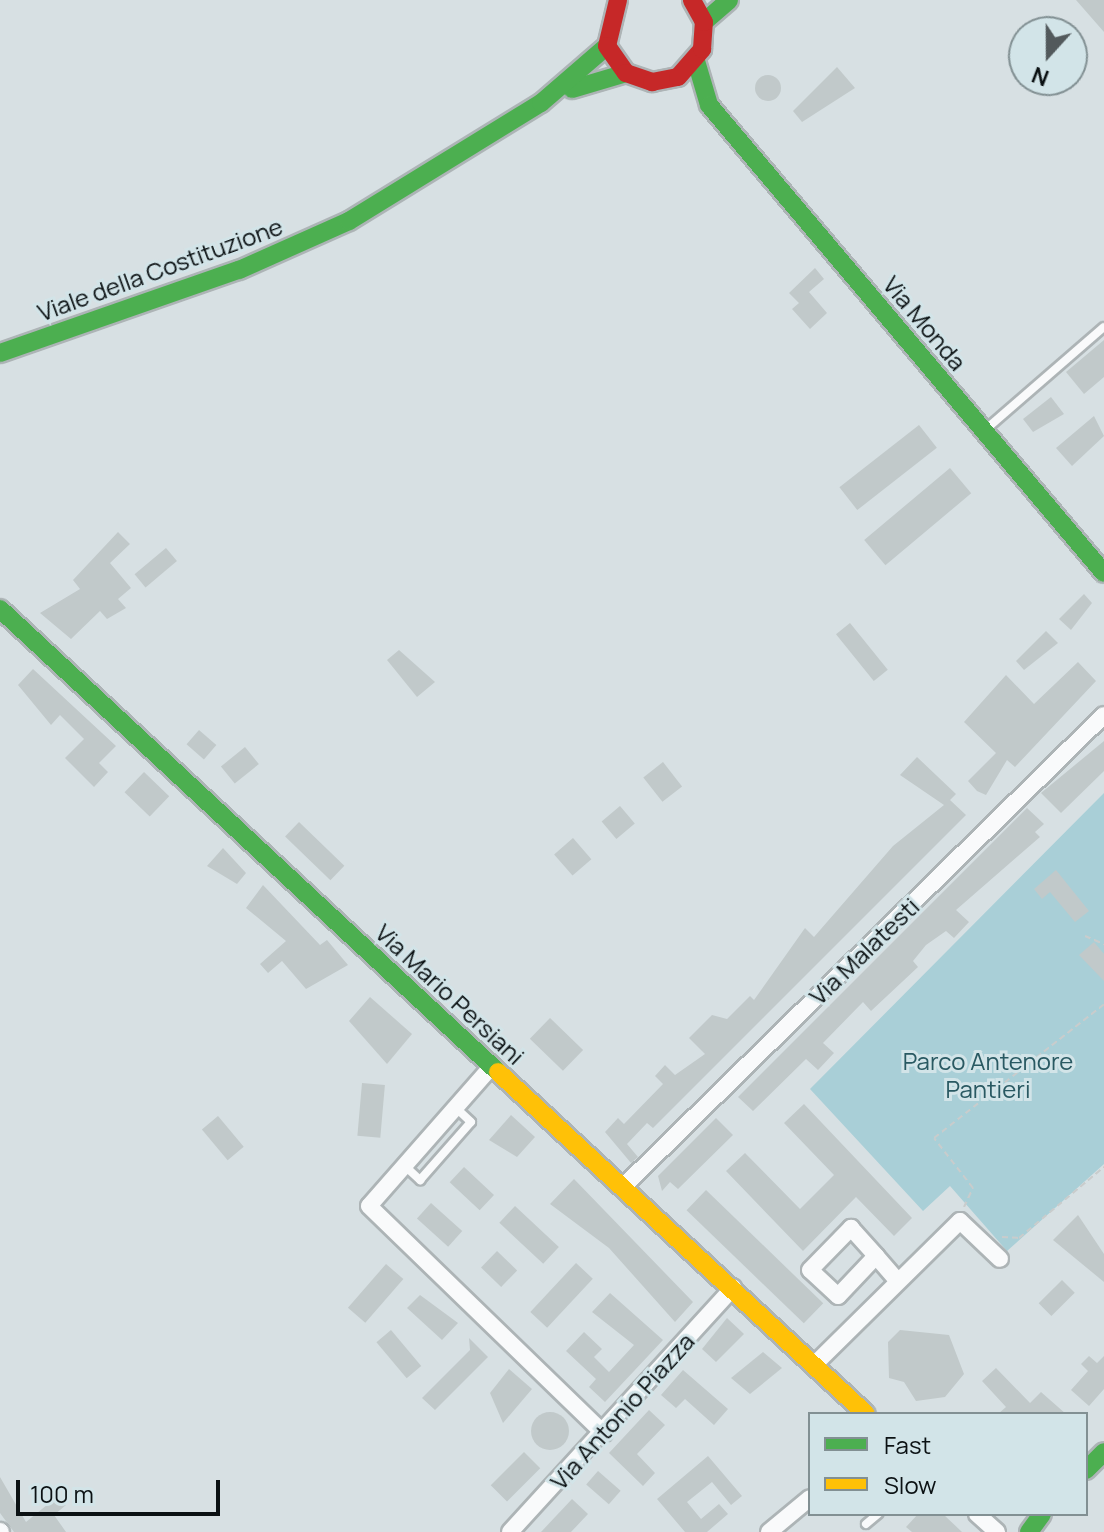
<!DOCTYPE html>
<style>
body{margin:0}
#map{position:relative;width:1104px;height:1532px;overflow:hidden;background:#d7e0e3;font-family:Manrope,sans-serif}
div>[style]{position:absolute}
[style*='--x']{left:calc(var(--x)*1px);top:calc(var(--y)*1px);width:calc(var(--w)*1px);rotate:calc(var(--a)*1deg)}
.green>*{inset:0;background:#a9cfd7}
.building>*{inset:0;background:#c1c9ca;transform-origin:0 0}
.round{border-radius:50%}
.path>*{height:2px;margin-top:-1px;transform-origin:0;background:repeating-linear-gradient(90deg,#c9cccc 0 6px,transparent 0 10px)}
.roads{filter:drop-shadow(2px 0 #adb4b6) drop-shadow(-2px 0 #adb4b6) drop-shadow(0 2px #adb4b6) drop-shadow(0 -2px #adb4b6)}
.lane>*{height:8px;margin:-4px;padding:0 4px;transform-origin:4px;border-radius:4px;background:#f9fafb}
.street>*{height:16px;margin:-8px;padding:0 8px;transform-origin:8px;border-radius:8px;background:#f9fafb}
.fast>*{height:18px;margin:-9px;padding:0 9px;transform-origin:9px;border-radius:9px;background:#4caf50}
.slow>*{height:18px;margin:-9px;padding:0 9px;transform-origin:9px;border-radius:9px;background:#ffc107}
.jam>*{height:18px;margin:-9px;padding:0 9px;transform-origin:9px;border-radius:9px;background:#c62828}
span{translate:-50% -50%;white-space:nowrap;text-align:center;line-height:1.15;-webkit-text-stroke:6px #d2e4e8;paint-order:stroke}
.street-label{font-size:24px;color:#0b1113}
.park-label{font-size:24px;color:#295962}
.legend{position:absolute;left:808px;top:1412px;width:280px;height:104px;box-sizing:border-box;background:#d2e4e8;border:2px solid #829093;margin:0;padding:10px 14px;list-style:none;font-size:24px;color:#0b1113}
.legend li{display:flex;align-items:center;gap:16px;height:40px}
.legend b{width:40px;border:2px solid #829093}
.north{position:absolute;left:1008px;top:16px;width:80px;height:80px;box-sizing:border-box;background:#d2e4e8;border:2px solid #829093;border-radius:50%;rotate:201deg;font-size:22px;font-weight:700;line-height:32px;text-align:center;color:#0b1113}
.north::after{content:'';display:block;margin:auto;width:28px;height:36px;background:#52595c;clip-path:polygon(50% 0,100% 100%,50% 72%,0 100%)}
.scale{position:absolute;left:16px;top:1480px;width:204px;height:36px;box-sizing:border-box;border:4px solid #0b1113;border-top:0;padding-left:10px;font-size:24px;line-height:28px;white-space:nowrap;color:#0b1113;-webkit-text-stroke:6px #d2e4e8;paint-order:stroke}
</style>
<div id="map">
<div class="green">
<div style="clip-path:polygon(1104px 793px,1104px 1164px,1007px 1251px,950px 1186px,923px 1211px,810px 1089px)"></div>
</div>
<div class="building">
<div style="clip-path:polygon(1076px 0,1104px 0,1104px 32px)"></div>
<div style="clip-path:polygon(837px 67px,855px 88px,802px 122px,793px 111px)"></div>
<div class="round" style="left:755px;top:75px;width:26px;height:26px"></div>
<div style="clip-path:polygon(815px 268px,824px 279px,809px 292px,827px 313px,810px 329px,792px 309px,799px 303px,789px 293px)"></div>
<div style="clip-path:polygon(1104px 340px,1104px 377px,1084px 394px,1066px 372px)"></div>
<div style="clip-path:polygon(1051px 397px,1064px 414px,1033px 432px,1023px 419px)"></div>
<div style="clip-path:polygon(1094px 416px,1104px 436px,1072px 466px,1056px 448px)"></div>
<div style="left:919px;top:425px;width:29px;height:101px;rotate:52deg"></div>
<div style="left:950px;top:468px;width:33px;height:112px;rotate:50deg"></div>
<div style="clip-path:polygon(118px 532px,130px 544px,110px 563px,131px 588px,118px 599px,126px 608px,107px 619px,100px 611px,71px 639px,40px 613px,80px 589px,73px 580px)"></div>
<div style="left:166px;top:548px;width:17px;height:41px;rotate:50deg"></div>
<div style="clip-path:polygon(1084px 594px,1092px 603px,1071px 630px,1059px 619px)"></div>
<div style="left:850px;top:623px;width:60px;height:18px;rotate:51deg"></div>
<div style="clip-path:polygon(1046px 631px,1058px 643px,1024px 670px,1016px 661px)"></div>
<div style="clip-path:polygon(399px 650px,435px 682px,417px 697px,387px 660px)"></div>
<div style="clip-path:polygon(1078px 662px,1096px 681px,1015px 767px,1007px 760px,986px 795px,977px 791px,968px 781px,996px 753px,964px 722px,1006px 675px,1034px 704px)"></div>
<div style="clip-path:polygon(33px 669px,116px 746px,99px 763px,108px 772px,94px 787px,65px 758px,84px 739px,60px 715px,51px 725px,18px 685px)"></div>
<div style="left:199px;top:730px;width:23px;height:19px;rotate:41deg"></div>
<div style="clip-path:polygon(1104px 741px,1104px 771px,1061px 813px,1041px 793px)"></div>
<div style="left:245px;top:747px;width:22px;height:31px;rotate:51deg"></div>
<div style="clip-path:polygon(917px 757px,956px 794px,950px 800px,966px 815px,653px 1128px,647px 1123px,627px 1144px,638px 1157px,631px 1163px,605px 1132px,618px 1118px,624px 1124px,663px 1084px,655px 1076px,665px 1065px,675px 1075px,705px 1054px,689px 1038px,712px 1015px,727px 1019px,750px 996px,754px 1000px,805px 928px,814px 937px,893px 846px,944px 805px,900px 775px)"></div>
<div style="left:663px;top:762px;width:31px;height:25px;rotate:52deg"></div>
<div style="left:144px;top:772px;width:35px;height:28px;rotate:44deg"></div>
<div style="left:620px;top:806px;width:23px;height:24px;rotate:50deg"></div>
<div style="clip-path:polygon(1027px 808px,1044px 824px,1035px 832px,1040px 837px,956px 910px,969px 922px,954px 938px,946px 931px,926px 945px,913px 961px,918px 967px,871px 1011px,863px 1002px,823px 1043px,834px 1053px,818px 1070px,806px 1059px,753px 1111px,738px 1097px)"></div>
<div style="left:299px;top:822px;width:63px;height:20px;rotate:44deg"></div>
<div style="left:573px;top:838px;width:28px;height:25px;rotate:49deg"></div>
<div style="clip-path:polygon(223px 848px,246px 873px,237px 884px,207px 866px)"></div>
<div style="clip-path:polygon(1056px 870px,1089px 911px,1075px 922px,1050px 892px,1042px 899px,1034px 889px)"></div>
<div style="clip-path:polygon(263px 885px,320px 945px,327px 940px,348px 965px,306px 989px,282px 961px,268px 973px,260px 964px,286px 941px,246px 908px)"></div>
<div style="clip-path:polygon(1094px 942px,1104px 954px,1104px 981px,1079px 955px)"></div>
<div style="clip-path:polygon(370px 997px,412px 1034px,387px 1064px,349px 1021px)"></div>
<div style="left:550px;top:1018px;width:46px;height:29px;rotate:44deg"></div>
<div style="left:362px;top:1083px;width:23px;height:53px;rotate:5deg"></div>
<div style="clip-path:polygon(804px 1104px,912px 1218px,894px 1236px,856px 1197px,803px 1251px,726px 1171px,745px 1153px,800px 1209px,834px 1175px,784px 1123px)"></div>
<div style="clip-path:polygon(511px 1115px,535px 1137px,517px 1157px,489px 1140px)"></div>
<div style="left:218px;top:1116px;width:40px;height:21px;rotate:50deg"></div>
<div style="clip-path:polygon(716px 1118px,733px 1135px,678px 1189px,670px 1182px,662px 1191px,658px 1176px)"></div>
<div style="left:464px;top:1167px;width:41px;height:21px;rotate:43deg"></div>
<div style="clip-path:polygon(574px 1179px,693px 1302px,675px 1322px,609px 1248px,550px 1204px)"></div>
<div style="left:706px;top:1190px;width:163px;height:28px;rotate:44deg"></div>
<div style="left:431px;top:1203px;width:42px;height:21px;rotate:42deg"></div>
<div style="left:515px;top:1206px;width:60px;height:23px;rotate:43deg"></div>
<div style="clip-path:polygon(1078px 1215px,1104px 1254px,1104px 1282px,1053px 1240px)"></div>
<div style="left:497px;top:1251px;width:28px;height:23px;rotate:44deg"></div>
<div style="left:576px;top:1263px;width:23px;height:67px;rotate:43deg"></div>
<div style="left:386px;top:1264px;width:23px;height:58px;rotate:41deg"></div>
<div style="left:1062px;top:1280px;width:18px;height:33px;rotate:45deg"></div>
<div style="clip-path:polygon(610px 1293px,663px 1340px,605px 1402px,589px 1387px,596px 1379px,566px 1351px,584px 1332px,602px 1349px,594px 1357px,609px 1372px,634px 1345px,592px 1312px)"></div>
<div style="clip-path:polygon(420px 1295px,458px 1323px,442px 1340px,407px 1308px)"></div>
<div style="clip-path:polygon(727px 1318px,744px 1334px,716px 1362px,702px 1349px)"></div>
<div style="left:391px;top:1330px;width:47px;height:19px;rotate:50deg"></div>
<div style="clip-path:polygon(900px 1330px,949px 1335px,964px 1374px,945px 1397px,916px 1401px,904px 1382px,889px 1378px,888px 1342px)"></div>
<div style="clip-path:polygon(469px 1338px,488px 1357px,435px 1410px,422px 1398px,470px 1350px)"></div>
<div style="clip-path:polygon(763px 1352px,782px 1368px,750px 1394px,731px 1378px)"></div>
<div style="clip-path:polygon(1089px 1356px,1097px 1363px,1104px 1356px,1104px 1389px,1089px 1406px,1071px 1390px,1088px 1371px,1081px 1364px)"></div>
<div style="clip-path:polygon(996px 1368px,1030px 1403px,1041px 1392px,1066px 1414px,998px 1414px,1006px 1407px,982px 1381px)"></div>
<div style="clip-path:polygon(509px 1369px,532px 1389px,503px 1423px,490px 1393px)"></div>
<div style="clip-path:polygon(683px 1370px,728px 1409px,714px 1425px,685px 1399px,676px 1408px,661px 1395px)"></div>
<div style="clip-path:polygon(649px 1410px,665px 1425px,637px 1454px,655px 1473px,643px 1486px,609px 1453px)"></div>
<div class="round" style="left:531px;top:1412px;width:38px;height:38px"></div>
<div style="left:524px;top:1452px;width:23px;height:47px;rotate:45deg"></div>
<div style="clip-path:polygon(708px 1456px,742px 1496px,731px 1505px,712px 1482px,687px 1502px,701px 1519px,719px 1504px,728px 1514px,707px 1532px,685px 1532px,657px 1499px)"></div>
<div style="left:598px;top:1471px;width:30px;height:18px;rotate:41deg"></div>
<div style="clip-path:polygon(0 1477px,26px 1522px,58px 1496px,66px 1505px,54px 1515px,66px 1532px,14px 1532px,0 1513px)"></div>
<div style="clip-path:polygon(572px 1499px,588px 1514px,571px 1532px,541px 1532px)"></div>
<div style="clip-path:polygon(918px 1514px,943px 1514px,962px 1532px,912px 1532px,906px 1527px)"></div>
</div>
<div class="path">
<div style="--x:1085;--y:936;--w:21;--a:23"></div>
<div style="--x:964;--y:1207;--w:21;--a:-65"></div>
<div style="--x:973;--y:1188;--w:63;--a:-128"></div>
<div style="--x:934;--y:1138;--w:216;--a:-38.2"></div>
<div style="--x:1002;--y:1237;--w:17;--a:3"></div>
<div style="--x:1019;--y:1238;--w:111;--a:-39.9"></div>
</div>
<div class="roads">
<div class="lane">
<div style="--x:985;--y:430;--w:157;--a:-40.9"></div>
<div style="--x:405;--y:1166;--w:21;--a:43"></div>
<div style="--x:420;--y:1180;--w:77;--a:-48.7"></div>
<div style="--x:471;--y:1122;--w:21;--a:-137"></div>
<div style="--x:866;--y:1524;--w:16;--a:-40"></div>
</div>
<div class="street">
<div style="--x:492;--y:1066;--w:186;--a:131.3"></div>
<div style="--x:369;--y:1206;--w:327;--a:44.1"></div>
<div style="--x:624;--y:1186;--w:672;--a:-44.46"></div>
<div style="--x:876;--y:1256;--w:55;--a:133.5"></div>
<div style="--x:838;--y:1296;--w:38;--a:-137"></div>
<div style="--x:810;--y:1270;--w:59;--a:-45.7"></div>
<div style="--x:851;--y:1228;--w:38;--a:48"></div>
<div style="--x:876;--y:1256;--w:32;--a:49"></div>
<div style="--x:814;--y:1365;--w:205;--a:-44.6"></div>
<div style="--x:960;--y:1221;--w:55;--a:43.5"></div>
<div style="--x:977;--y:1514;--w:27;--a:42"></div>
<div style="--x:0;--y:1531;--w:1;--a:45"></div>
<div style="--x:510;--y:1532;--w:331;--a:-47.6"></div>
<div style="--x:769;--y:1532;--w:53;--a:-39.7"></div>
</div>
<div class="fast">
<div style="--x:704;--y:22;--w:33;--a:-41"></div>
<div style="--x:696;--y:61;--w:46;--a:73.5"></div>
<div style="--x:709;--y:105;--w:612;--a:49.84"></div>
<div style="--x:572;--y:89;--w:56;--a:-16.5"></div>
<div style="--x:0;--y:353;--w:253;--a:-19.2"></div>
<div style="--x:239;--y:270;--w:120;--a:-24"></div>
<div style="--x:349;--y:221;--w:225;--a:-31.6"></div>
<div style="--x:541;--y:103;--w:87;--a:-40.8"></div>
<div style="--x:0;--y:609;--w:680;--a:42.91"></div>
<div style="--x:1086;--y:1470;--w:25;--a:-45"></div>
<div style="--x:1029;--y:1532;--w:22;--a:-54"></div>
</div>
<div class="slow">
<div style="--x:498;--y:1072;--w:502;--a:42.9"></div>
</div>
<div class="jam">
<div style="--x:618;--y:0;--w:47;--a:103.4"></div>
<div style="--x:607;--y:46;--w:33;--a:55"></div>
<div style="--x:626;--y:73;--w:28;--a:19"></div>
<div style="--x:652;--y:82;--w:26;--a:-11"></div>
<div style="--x:678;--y:77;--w:37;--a:-49"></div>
<div style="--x:702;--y:49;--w:27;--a:-86"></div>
<div style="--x:704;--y:22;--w:25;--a:-119"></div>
</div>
</div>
<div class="street-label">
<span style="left:160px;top:269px;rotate:-20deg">Viale della Costituzione</span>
<span style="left:925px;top:323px;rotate:50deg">Via Monda</span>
<span style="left:864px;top:951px;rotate:-44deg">Via Malatesti</span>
<span style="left:450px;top:994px;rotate:43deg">Via Mario Persiani</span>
<span style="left:622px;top:1411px;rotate:-48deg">Via Antonio Piazza</span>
</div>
<div class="park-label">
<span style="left:988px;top:1075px">Parco Antenore<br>Pantieri</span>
</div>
<ul class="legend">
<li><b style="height:10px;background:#4caf50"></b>Fast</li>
<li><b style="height:10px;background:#ffc107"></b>Slow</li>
</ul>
<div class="north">N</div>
<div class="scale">100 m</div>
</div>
